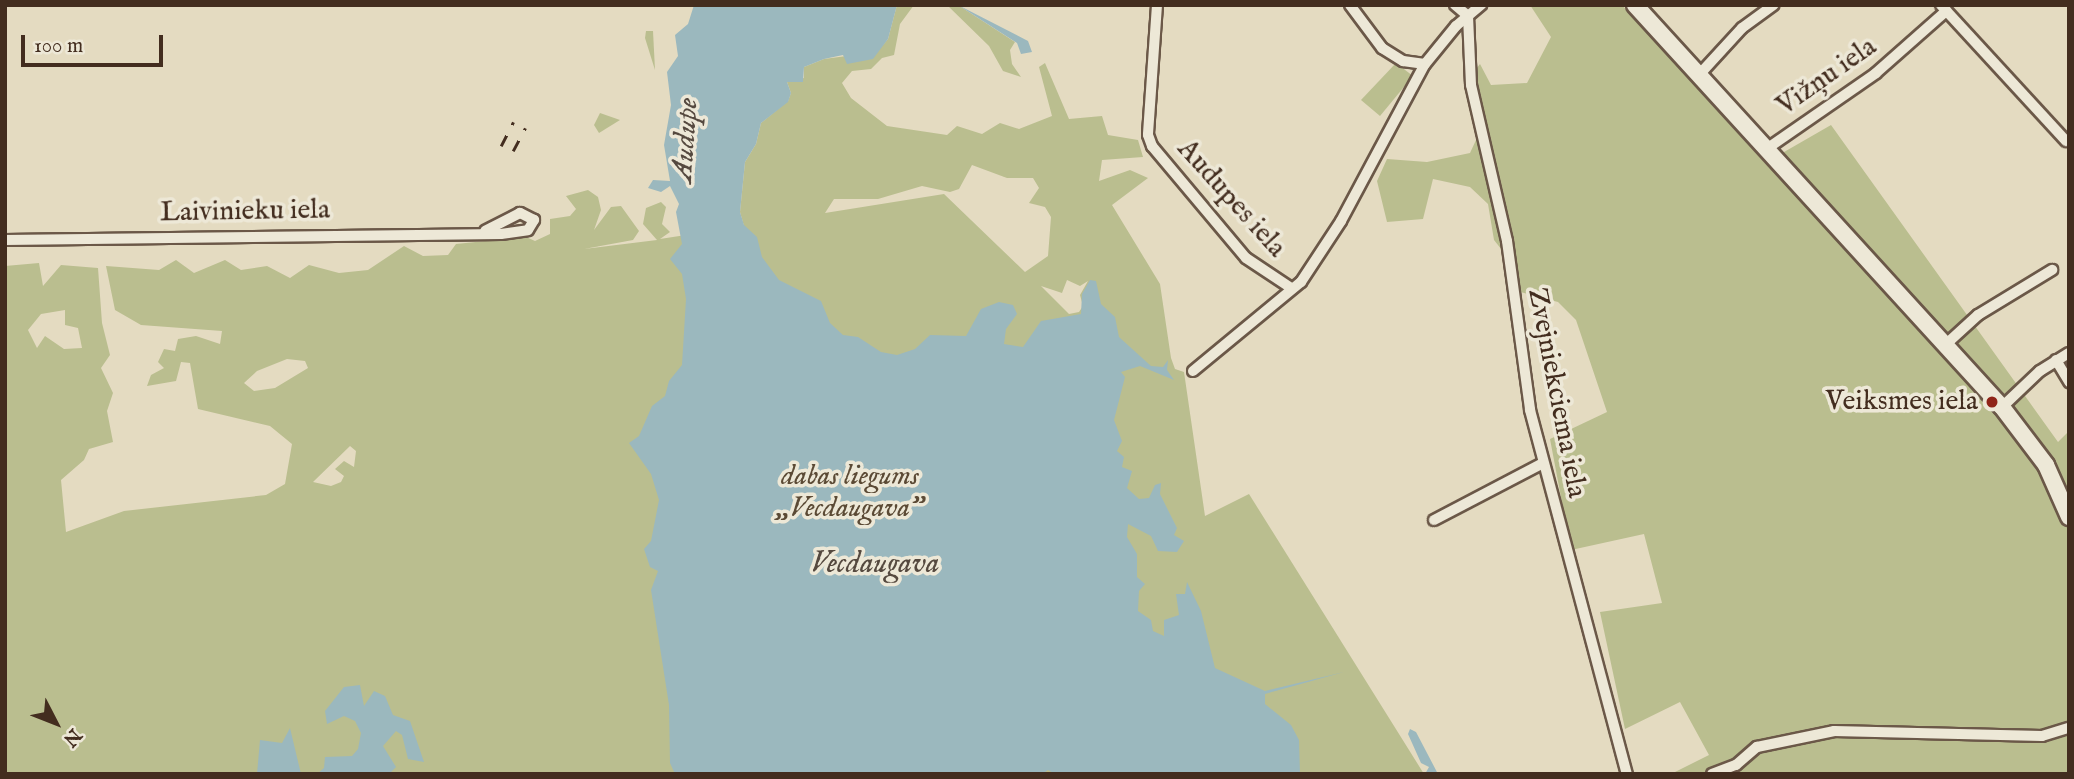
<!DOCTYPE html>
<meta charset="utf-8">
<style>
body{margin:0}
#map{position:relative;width:2074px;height:779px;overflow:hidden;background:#e4dbc1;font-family:"IM FELL English",serif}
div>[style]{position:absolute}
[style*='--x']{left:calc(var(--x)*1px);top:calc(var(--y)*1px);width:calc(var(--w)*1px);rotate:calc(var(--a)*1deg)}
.green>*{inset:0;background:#babe8f}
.water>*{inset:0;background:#9bb8be}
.roads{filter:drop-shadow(2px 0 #6b5848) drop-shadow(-2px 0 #6b5848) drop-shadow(0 2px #6b5848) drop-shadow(0 -2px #6b5848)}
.minor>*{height:10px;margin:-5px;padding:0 5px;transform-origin:5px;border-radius:5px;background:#ede8d7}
.secondary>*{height:16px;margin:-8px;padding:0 8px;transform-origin:8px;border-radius:8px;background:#ede8d7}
.rail>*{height:2.5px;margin-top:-1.25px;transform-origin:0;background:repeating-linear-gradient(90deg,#432d1f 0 12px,transparent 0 24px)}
.dots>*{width:19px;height:19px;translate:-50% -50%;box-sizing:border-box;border:4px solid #ede8d7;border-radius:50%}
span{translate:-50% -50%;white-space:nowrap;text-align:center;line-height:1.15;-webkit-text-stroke:7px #ede8d7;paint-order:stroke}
.street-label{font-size:28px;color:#432d1f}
.poi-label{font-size:28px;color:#432d1f}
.right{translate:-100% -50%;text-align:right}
.park-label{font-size:28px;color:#5b4a35;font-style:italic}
.water-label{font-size:30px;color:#55493f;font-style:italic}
.frame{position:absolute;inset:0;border:7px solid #432d1f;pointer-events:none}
.north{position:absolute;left:21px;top:688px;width:70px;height:70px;-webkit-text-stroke:5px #ede8d7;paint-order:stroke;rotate:132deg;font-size:19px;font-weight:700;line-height:28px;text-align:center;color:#432d1f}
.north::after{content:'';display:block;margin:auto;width:24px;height:32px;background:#432d1f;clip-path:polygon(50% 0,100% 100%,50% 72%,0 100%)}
.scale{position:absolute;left:21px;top:35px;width:142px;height:32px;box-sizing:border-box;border:4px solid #432d1f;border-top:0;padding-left:9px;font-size:21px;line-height:24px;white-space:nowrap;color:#432d1f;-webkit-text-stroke:5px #ede8d7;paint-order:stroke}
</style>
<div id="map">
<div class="green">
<div style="clip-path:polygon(evenodd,897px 5px,914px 5px,900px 24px,894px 55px,882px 58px,871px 69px,852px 71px,842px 83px,851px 98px,887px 126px,947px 135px,957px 126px,982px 134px,1000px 123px,1019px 129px,1052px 116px,1039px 67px,1045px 63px,1069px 119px,1102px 116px,1108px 135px,1138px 140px,1143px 157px,1102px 160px,1099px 181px,1130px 170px,1148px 178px,1112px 205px,1160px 284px,1171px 358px,1175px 369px,1184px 372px,1205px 516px,1249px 494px,1424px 774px,5px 774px,5px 266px,39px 263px,43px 286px,61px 265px,98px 268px,102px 323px,110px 355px,101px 368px,113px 393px,107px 411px,113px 442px,89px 449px,84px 460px,61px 480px,66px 532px,124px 511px,266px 495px,285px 484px,292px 444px,270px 426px,198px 409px,190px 363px,181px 362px,176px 381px,147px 386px,151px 375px,164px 368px,158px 362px,164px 349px,175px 351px,178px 339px,196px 336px,220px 344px,222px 331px,141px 325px,115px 310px,106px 266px,159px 270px,176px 260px,194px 273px,225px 260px,241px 270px,267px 266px,290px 278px,309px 265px,339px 273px,368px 270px,404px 246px,423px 256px,448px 255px,456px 244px,526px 237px,535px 241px,550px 234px,550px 219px,570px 216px,576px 209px,566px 196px,588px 190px,598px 197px,601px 210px,594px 230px,611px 207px,621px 206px,639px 231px,633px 240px,584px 249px,657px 240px,643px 224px,646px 208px,661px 202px,666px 207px,662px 224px,670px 232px,660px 239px,744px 226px,740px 212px,745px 162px,756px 144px,761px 123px,788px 101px,791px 93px,787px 82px,804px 78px,804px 67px,824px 59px,877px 52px,888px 39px,897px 5px,972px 165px,1007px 178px,1033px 178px,1039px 188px,1029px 203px,1045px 207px,1051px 217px,1048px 256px,1025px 272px,944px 194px,825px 213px,834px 199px,878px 199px,922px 186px,950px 192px,959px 189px,972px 165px,897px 5px,1067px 280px,1080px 286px,1088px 281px,1080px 295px,1083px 306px,1079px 312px,1069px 314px,1041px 286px,1062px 293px,1067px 280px,897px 5px,65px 310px,65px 325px,78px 328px,82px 348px,64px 349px,45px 336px,37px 348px,28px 330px,41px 314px,65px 310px,897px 5px,287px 359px,305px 361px,308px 368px,275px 388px,254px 391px,244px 383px,257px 371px,287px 359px,897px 5px,350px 446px,356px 451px,354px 467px,344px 461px,335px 469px,344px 476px,341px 482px,331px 486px,313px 482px,350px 446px)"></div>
<div style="clip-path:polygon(947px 5px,958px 5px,1015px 42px,1010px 50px,1012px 64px,1021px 77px,1003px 71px,989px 46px)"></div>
<div style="clip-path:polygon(1530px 5px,1622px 5px,1765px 163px,1831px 125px,2058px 442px,2069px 431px,2069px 774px,1671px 774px,1709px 755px,1680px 702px,1625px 729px,1600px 612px,1662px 603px,1644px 534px,1571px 550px,1550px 439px,1607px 412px,1576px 320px,1558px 302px,1517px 291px,1513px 264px,1494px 240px,1488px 204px,1470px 187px,1433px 179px,1423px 219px,1387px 222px,1377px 181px,1387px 159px,1427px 162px,1470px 153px,1483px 125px,1473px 73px,1480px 64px,1491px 85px,1527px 83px,1551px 37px)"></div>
<div style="clip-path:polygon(646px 31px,653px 31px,655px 70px,645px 38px)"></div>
<div style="clip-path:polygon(1396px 63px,1413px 76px,1380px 116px,1361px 100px)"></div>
<div style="clip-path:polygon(600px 113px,620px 120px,599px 133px,594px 125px)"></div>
</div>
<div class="water">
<div style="clip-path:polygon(694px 5px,897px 5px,888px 39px,873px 59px,847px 64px,843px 55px,824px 59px,804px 67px,803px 82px,787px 82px,791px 93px,788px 102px,761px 123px,756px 144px,745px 162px,740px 212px,744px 225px,757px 237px,762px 257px,779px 280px,821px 301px,830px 323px,843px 335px,858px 337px,881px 352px,897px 355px,915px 349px,930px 335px,966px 336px,981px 309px,999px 302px,1013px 305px,1017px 314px,1006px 329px,1004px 344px,1023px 347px,1041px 321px,1081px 314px,1082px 294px,1090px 280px,1096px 281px,1101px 304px,1115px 317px,1119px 337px,1151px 366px,1163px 367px,1168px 360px,1167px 370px,1174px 380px,1140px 366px,1121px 372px,1125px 377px,1114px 420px,1122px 441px,1117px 451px,1124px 457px,1122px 467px,1132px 471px,1127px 488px,1139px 499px,1149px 498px,1155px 485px,1161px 483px,1160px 494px,1177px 528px,1174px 535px,1184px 541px,1177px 552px,1158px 551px,1151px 536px,1128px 524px,1127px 537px,1137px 554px,1137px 577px,1145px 584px,1139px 591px,1138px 611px,1151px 620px,1153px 631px,1164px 636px,1164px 620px,1179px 615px,1176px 594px,1185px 594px,1187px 582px,1201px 611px,1215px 668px,1265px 691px,1344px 672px,1265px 694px,1265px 704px,1291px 725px,1299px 740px,1300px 774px,1055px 774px,1048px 770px,1042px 774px,675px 774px,670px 763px,669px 705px,651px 590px,658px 571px,650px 567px,644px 549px,651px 541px,659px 500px,651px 474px,629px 443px,639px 436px,652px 406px,665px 396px,669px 381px,682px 365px,686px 299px,682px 274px,670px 259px,682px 244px,676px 212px,679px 204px,670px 186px,661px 192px,648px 188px,653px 180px,670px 181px,664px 145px,671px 105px,667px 72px,678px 56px,675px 35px,688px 24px)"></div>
<div style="clip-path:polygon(958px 5px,1028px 41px,1032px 52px,1021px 54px,1017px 43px)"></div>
<div style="clip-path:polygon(360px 685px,364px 706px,374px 691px,385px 696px,393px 715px,410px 721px,424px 762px,408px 759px,402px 735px,396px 731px,383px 746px,396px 767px,389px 774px,317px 774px,324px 768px,325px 757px,352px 756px,358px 749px,361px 733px,355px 721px,344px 716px,327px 724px,325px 711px,344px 687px)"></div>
<div style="clip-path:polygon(290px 728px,301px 774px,257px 774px,260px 740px,282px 743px)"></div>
<div style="clip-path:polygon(1410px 729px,1416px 732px,1438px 774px,1425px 774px,1429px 767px,1421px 763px,1408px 734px)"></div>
</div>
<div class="roads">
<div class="minor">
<div style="--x:1157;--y:5;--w:130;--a:94"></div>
<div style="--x:1148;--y:135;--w:12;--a:70"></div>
<div style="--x:1152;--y:146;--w:146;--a:50"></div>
<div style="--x:1246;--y:258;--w:54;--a:33.7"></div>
<div style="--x:1350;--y:5;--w:54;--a:53.3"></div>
<div style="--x:1382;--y:48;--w:25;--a:32"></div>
<div style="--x:1403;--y:61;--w:22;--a:8"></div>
<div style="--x:1455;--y:5;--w:17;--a:40"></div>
<div style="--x:1468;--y:16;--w:69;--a:87.5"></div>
<div style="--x:1471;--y:85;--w:160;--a:77"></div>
<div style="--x:1507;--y:241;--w:171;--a:82.2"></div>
<div style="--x:1530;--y:410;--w:377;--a:75.1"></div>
<div style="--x:1941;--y:5;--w:185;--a:47.4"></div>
<div style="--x:1698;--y:76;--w:65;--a:-47.5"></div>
<div style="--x:1742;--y:28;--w:39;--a:-36"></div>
<div style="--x:1765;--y:150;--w:135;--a:-34.7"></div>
<div style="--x:1876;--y:73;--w:94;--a:-41.5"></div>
<div style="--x:5;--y:240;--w:496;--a:-0.7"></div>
<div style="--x:501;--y:234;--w:27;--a:-8"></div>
<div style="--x:528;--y:230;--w:12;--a:-59"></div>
<div style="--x:534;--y:220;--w:16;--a:-153"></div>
<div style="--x:520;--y:213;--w:39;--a:153"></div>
<div style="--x:1944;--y:346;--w:46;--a:-42.4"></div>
<div style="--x:1978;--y:315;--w:87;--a:-31.3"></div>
<div style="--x:2056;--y:360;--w:26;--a:59"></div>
<div style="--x:1193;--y:371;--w:140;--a:-39.5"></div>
<div style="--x:1301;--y:282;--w:73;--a:-56.7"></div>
<div style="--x:1341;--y:221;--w:178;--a:-61.9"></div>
<div style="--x:1425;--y:64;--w:49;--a:-50.8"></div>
<div style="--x:1456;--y:26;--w:33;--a:-40"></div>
<div style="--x:2002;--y:407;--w:52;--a:-43.5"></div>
<div style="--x:2040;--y:371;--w:34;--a:-32"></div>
<div style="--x:1434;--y:520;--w:123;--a:-27.6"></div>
<div style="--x:1712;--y:774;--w:26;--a:-21"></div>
<div style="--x:1736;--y:765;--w:28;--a:-41"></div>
<div style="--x:1757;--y:747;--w:79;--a:-11.7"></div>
<div style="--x:1834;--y:731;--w:208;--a:1.4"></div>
<div style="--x:2042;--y:736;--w:28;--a:-17"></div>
</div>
<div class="secondary">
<div style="--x:1635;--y:5;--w:544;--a:47.61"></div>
<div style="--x:2002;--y:407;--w:73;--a:52.8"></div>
<div style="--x:2046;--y:465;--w:57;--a:66.1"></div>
</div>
</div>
<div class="rail">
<div style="--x:501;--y:146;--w:27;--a:-63"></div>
<div style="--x:513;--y:151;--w:26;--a:-62"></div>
</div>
<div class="dots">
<div style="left:1992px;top:402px;background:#8f2418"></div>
</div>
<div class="street-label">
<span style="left:1827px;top:77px;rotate:-35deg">Vižņu iela</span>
<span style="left:1231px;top:199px;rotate:48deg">Audupes iela</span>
<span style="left:245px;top:212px;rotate:-1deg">Laivinieku iela</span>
<span style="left:1556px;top:393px;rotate:79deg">Zvejniekciema iela</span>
</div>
<div class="poi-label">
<span class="right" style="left:1978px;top:402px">Veiksmes iela</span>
</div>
<div class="park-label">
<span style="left:850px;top:493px">dabas liegums<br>„Vecdaugava”</span>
</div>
<div class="water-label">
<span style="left:686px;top:140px;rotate:-86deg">Audupe</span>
<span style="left:875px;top:564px">Vecdaugava</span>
</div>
<div class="frame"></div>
<div class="north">N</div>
<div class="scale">100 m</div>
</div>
